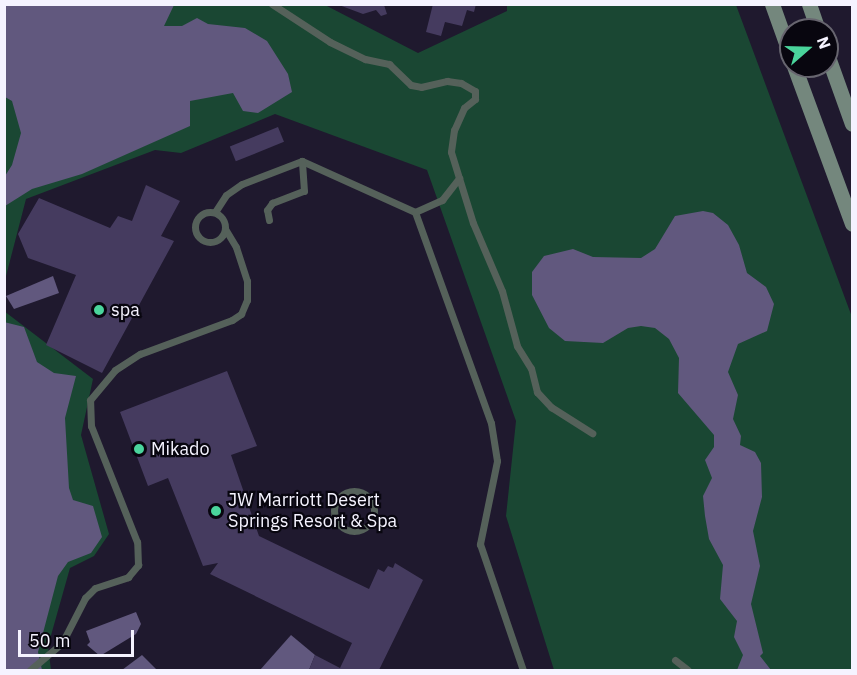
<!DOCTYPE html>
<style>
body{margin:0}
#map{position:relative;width:857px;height:675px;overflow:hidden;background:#1f192e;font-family:"IBM Plex Sans",sans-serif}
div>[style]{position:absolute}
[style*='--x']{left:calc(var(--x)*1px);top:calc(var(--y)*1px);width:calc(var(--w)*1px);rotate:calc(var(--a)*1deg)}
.green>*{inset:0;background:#1a4733}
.water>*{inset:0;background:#61587e}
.building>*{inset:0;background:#453b5f;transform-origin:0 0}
.service>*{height:7px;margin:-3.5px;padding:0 3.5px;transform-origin:3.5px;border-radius:3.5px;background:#55615a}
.service>.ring{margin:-3.5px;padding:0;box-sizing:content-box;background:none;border:7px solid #55615a;border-radius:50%}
.secondary>*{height:15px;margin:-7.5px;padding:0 7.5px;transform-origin:7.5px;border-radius:7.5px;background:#74877d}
.dots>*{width:16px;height:16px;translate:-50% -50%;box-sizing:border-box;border:3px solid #08060f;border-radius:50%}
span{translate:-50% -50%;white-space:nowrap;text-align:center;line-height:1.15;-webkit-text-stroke:4.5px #08060f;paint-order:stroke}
.poi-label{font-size:18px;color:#f5f3ff}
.left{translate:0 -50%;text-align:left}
.frame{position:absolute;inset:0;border:6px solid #f5f3ff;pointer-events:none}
.north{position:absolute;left:779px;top:18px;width:60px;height:60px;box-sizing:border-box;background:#08060f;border:2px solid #67656f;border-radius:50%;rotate:70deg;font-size:16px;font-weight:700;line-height:24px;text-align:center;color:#f5f3ff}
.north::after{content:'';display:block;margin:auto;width:21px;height:27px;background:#4ad49c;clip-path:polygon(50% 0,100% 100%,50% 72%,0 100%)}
.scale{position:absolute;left:18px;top:630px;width:116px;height:27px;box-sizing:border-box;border:3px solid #f5f3ff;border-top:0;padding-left:8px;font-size:18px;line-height:21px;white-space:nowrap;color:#f5f3ff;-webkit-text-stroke:4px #08060f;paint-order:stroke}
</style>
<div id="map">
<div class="green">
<div style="clip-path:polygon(5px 5px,325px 5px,418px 53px,507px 11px,507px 5px,736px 5px,852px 317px,852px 670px,554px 670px,506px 516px,516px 421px,427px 170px,275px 114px,181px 153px,155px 150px,26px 199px,5px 280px)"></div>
<div style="clip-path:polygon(4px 311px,93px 379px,81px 435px,109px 534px,94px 556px,70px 568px,48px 646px,51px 670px,5px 670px)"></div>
</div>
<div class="water">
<div style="clip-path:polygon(5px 4px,174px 5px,164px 26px,182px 26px,197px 18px,208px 24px,245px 28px,267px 41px,288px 74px,292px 92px,258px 113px,243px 111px,233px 93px,190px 101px,190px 126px,82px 174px,32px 189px,5px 206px,5px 176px,12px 165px,21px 133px,12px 101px,5px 97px)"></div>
<div style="clip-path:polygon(703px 211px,713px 213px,728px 225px,739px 245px,747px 273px,766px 287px,774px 304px,767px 331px,738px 344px,728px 372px,738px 395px,733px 419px,741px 436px,740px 445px,755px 452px,761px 463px,762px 497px,753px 531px,760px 566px,751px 604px,763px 653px,760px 656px,771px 670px,737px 670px,743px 655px,734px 637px,737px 621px,720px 599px,723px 565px,709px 539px,705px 516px,703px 496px,712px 478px,705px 460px,714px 447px,714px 435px,678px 393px,679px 358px,669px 339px,655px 328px,641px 326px,628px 328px,603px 343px,565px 341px,549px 328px,532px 295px,532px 272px,544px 256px,573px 249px,593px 257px,641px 258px,655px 249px,675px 216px)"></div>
<div style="clip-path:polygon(53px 276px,59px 293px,14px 309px,6px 296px)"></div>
<div style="clip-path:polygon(4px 322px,24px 327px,37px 362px,54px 373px,76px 376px,65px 418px,69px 488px,73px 500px,93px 506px,102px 537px,91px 553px,68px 562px,58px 576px,38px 652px,42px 670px,5px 670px)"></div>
<div style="clip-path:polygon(136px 612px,141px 624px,136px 634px,100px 656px,87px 645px,90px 642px,86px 631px)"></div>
<div style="clip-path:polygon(291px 635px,315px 655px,309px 670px,260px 670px)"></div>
<div style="clip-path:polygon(142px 655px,157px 670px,122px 670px)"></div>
</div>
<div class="building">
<div style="clip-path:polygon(433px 4px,476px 4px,474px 12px,467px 10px,462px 26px,445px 22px,441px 36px,426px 32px)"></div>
<div style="clip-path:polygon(339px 5px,384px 5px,387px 14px,381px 16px,376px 10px,363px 14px)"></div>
<div style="left:278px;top:127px;width:16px;height:52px;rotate:68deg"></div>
<div style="clip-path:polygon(146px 185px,180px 201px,161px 236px,174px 241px,102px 373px,46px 345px,76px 275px,28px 258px,18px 234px,39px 198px,110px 228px,118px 216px,132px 221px)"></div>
<div style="clip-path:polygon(227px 371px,257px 446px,231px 455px,259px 536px,369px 589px,378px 569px,384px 572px,388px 566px,393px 568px,395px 563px,423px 580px,379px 670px,309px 670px,315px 655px,340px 668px,352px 643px,210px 574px,218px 563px,203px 566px,168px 478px,148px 486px,120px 412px)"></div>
</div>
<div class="service">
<div style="--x:272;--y:4;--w:69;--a:33.2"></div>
<div style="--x:330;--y:42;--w:39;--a:26"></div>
<div style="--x:365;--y:59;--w:25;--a:12"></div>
<div style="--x:389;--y:64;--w:30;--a:44"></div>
<div style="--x:411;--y:85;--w:10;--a:11"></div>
<div style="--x:421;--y:87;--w:27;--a:-13"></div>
<div style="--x:447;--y:81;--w:14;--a:8"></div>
<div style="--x:461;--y:83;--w:16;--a:30"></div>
<div style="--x:475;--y:91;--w:8;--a:90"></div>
<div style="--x:475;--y:99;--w:14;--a:141"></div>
<div style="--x:464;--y:108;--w:24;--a:114"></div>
<div style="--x:454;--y:130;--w:22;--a:98"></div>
<div style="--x:451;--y:152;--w:74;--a:72.8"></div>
<div style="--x:473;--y:223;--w:74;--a:66.9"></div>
<div style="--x:502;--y:291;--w:57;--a:74.7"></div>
<div style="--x:517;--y:346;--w:26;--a:58"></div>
<div style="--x:531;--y:368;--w:25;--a:76"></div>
<div style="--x:537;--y:392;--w:21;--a:47"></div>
<div style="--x:551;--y:407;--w:49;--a:32.4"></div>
<div class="ring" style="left:195px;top:212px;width:23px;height:23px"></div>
<div style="--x:215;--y:212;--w:20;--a:-57"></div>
<div style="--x:226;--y:195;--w:19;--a:-35"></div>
<div style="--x:242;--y:184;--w:64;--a:-21"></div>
<div style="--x:302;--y:161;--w:124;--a:24.3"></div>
<div style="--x:415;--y:212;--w:224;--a:70.2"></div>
<div style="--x:491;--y:423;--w:38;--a:81"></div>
<div style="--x:497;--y:461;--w:85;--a:101.6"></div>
<div style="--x:480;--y:544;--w:133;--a:71.2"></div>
<div style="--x:415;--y:212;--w:30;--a:-24"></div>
<div style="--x:442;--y:200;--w:28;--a:-52"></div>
<div style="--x:269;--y:220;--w:10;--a:-101"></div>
<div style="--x:267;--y:210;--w:9;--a:-54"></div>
<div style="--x:272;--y:203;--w:34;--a:-21"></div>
<div style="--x:304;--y:191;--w:30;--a:-94"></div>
<div class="ring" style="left:334px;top:491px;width:33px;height:33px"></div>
<div style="--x:675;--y:660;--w:16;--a:38"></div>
<div style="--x:30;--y:670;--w:42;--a:-40.2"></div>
<div style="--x:62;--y:643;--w:51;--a:-62.9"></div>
<div style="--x:85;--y:598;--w:14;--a:-45"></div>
<div style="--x:95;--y:588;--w:35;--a:-18"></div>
<div style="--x:128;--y:577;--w:16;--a:-50"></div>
<div style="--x:138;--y:565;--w:23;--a:-92"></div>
<div style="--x:137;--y:542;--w:125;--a:-111.6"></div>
<div style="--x:91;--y:426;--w:26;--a:-92"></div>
<div style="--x:90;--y:400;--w:39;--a:-50"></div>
<div style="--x:115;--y:370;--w:30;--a:-33"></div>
<div style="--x:140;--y:354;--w:98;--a:-20.3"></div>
<div style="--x:232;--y:320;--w:11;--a:-34"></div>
<div style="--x:241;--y:314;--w:15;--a:-67"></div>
<div style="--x:247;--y:300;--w:19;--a:-90"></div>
<div style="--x:247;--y:281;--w:36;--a:-108"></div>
<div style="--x:236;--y:247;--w:21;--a:-121"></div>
</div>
<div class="secondary">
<div style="--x:772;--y:4;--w:56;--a:70.3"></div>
<div style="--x:809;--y:4;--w:28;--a:71"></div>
<div style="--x:827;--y:54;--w:74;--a:70.3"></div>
<div style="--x:794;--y:66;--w:168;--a:69.8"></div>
</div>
<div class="dots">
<div style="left:99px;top:310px;background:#4ad49c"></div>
<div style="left:139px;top:449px;background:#4ad49c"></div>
<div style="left:216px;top:511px;background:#4ad49c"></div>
</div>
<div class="poi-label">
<span class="left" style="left:111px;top:310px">spa</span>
<span class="left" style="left:151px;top:449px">Mikado</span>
<span class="left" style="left:228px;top:511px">JW Marriott Desert<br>Springs Resort &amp; Spa</span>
</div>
<div class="frame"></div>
<div class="north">N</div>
<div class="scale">50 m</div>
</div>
